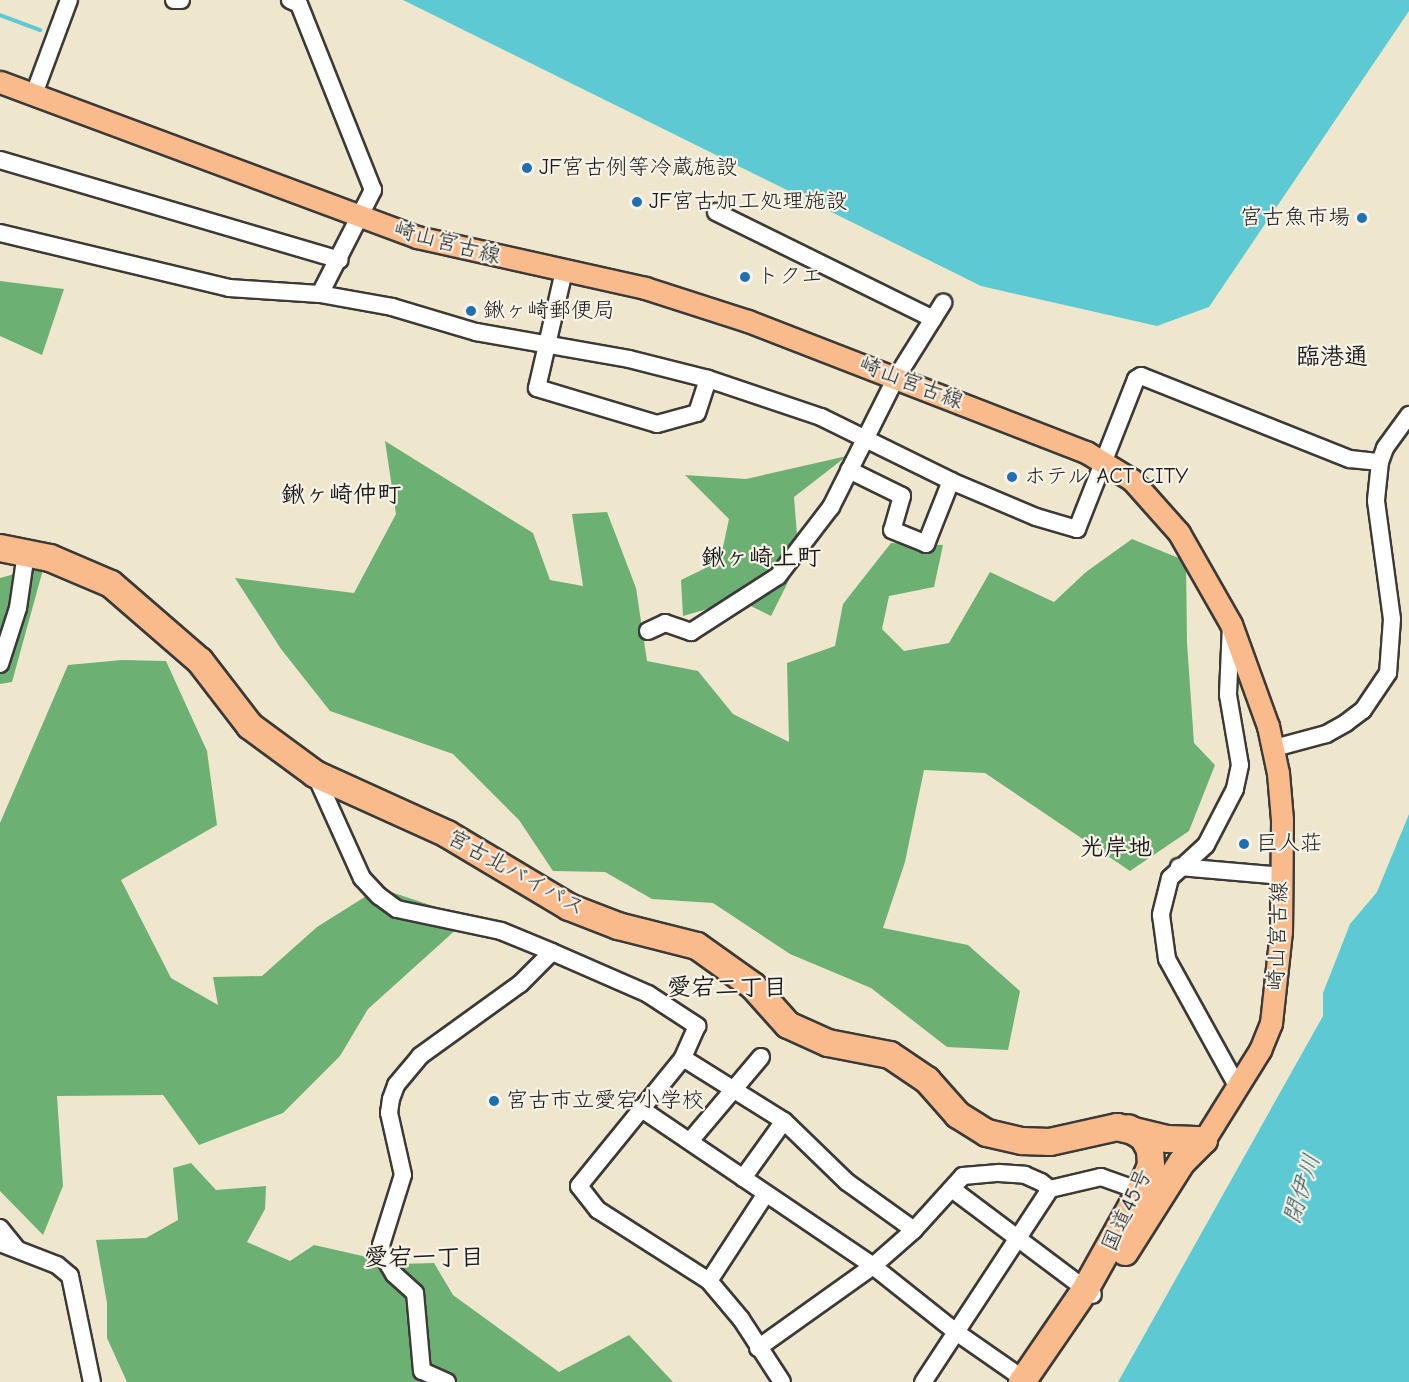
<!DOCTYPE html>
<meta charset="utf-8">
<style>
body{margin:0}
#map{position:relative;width:1409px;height:1382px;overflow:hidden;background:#efe7cd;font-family:"Comic Neue","Klee One",sans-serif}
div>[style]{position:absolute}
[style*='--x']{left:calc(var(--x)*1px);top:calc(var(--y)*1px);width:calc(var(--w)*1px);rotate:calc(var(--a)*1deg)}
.forest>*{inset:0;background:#6db073}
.water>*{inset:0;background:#5dcad3}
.stream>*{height:4px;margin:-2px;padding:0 2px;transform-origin:2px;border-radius:2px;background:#5dcad3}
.roads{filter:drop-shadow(2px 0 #3c3a37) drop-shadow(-2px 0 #3c3a37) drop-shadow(0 2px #3c3a37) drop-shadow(0 -2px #3c3a37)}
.minor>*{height:16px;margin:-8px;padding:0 8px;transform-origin:8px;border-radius:8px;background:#fff}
.major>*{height:21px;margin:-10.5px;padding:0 10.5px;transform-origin:10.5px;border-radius:10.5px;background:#fabb8c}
.highway>*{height:26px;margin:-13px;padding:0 13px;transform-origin:13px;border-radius:13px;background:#fabb8c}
.dots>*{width:16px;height:16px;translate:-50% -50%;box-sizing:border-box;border:3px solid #f7f3e8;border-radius:50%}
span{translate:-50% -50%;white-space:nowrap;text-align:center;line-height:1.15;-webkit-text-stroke:4.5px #f7f3e8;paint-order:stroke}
.poi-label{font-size:22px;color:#1c1c1c}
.left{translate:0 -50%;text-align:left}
.right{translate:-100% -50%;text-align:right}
.street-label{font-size:22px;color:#1c1c1c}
.neighbourhood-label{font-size:24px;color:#1c1c1c;font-weight:700}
.water-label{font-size:24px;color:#33595c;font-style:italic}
</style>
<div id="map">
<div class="forest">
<div style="clip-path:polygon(0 281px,64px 289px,42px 355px,0 336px)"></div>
<div style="clip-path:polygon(385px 441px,533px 533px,550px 580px,583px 586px,572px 514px,607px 512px,636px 588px,647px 661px,698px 671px,733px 714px,789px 742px,787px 663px,835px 646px,843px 604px,891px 543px,943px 545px,934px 587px,889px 596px,882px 629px,904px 651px,949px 643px,990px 572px,1054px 602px,1086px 572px,1132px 539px,1186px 561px,1187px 643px,1194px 743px,1215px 765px,1189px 831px,1130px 871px,985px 773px,924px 770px,905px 862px,883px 928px,968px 945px,1020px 991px,1008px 1050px,947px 1047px,871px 988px,790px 954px,713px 903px,652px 899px,605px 872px,553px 871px,519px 820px,453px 754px,330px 711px,281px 649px,235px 578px,354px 593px,396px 514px)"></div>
<div style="clip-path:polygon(847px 456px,794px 497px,799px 560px,771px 616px,739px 600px,683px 616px,681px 580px,720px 561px,729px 519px,685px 475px,746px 479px)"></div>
<div style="clip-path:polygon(44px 566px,12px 682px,0 684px,0 578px)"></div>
<div style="clip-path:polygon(122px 660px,166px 661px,207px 751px,217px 825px,121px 880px,171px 978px,218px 1005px,213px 977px,262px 976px,317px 927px,379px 888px,469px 918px,368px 1009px,340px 1056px,283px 1113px,199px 1145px,163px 1095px,57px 1096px,63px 1186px,43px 1235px,0 1191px,0 823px,68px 665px)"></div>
<div style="clip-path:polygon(191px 1163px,216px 1190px,266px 1186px,265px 1209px,247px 1242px,290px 1261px,314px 1245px,398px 1264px,434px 1263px,453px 1295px,559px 1372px,629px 1335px,673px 1382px,127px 1382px,107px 1338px,107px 1303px,96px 1240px,146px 1238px,178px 1220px,173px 1168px)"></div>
</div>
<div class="water">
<div style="clip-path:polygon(403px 0,1409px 0,1409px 11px,1209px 307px,1157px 326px,981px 286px)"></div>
<div style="clip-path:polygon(1409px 814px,1409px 1382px,1118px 1382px,1323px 1016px,1323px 993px,1350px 924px,1377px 892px)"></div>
</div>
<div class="stream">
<div style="--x:0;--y:15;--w:43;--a:20.6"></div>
</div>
<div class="roads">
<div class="minor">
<div style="--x:174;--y:0;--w:7;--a:0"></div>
<div style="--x:34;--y:94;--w:100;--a:-69.6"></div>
<div style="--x:0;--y:160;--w:354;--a:16.4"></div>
<div style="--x:716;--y:212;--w:242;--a:26.2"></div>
<div style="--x:0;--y:233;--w:236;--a:13.5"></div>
<div style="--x:229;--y:288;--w:91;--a:3.8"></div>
<div style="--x:320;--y:294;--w:117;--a:-63"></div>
<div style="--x:373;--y:190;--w:200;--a:-111.7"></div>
<div style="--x:299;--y:4;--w:10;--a:-156"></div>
<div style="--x:564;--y:271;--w:120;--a:103"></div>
<div style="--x:537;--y:388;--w:125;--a:16.7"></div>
<div style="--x:657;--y:424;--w:41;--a:-15.4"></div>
<div style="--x:697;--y:413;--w:36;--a:-72"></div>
<div style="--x:320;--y:294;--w:73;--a:10.2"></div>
<div style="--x:392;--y:307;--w:88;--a:16.6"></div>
<div style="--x:476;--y:332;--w:155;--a:10"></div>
<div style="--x:629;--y:359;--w:81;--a:14.2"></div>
<div style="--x:708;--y:379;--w:119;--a:18.6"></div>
<div style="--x:821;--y:417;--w:145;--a:26.2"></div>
<div style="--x:951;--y:481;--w:92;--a:23"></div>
<div style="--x:1036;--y:517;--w:43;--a:16.3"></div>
<div style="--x:1077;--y:529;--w:161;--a:-68.5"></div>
<div style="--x:1136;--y:379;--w:6;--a:-31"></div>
<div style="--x:1141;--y:376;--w:225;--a:21.7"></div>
<div style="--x:1350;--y:459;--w:30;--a:6"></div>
<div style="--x:1380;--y:462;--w:39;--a:96"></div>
<div style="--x:1376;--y:501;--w:119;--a:82.3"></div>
<div style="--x:1392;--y:619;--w:54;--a:94.2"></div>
<div style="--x:1388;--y:673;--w:45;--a:124"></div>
<div style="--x:1363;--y:710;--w:21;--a:143"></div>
<div style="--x:1346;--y:723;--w:23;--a:151"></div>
<div style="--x:1326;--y:734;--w:54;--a:164.9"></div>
<div style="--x:1380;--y:462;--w:15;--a:-70"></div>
<div style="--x:1385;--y:448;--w:41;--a:-54"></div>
<div style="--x:849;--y:470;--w:59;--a:26.1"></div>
<div style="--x:902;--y:496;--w:35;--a:106"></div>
<div style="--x:892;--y:530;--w:37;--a:22"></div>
<div style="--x:926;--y:544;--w:68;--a:-68.4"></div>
<div style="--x:1231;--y:625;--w:70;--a:92.5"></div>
<div style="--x:1228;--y:695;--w:71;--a:80.3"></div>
<div style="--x:1240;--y:765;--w:25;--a:102"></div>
<div style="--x:1235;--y:789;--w:63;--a:117.4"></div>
<div style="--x:1206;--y:845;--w:49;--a:137.5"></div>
<div style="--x:1170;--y:878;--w:38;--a:104"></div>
<div style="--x:1161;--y:915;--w:44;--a:82.2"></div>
<div style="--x:1167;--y:959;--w:145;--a:61.1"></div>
<div style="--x:648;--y:631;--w:19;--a:-25"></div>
<div style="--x:665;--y:623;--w:28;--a:19"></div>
<div style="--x:691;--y:632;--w:103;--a:-32.8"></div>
<div style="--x:778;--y:576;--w:87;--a:-52.5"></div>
<div style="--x:831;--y:507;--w:144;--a:-63.3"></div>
<div style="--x:896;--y:378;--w:89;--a:-57.9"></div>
<div style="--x:0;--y:664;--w:59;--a:-72.2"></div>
<div style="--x:18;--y:608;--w:56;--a:-81.7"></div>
<div style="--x:315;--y:774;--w:114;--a:65.7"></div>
<div style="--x:362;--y:878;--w:25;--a:47"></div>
<div style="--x:379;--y:896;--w:22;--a:36"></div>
<div style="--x:397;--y:909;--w:106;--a:11.9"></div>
<div style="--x:501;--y:931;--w:55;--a:22.4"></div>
<div style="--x:1179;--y:867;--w:102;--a:5"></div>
<div style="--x:683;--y:1058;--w:119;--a:32"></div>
<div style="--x:640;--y:1108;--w:282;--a:34.1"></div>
<div style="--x:873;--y:1266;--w:106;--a:38.5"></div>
<div style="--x:956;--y:1332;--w:88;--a:34.8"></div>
<div style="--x:690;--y:1141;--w:110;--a:-49.8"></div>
<div style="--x:743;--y:1178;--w:70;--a:-54.3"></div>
<div style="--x:784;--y:1121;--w:88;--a:44.1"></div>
<div style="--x:847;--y:1182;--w:82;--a:35.6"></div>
<div style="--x:952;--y:1189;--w:176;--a:36.9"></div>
<div style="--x:1050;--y:1189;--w:52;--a:-13.2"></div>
<div style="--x:1101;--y:1177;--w:41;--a:19.7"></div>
<div style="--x:0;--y:1228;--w:26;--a:51"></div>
<div style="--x:0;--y:1243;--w:61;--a:21.1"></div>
<div style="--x:57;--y:1265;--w:17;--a:40"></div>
<div style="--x:70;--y:1276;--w:108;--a:78.3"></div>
<div style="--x:709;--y:1281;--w:103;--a:-56.9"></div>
<div style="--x:758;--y:1348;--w:141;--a:-35.5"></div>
<div style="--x:873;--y:1266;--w:55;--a:-41.3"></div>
<div style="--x:914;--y:1230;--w:73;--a:-47.8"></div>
<div style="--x:963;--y:1176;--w:36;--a:-5"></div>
<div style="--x:999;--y:1173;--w:26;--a:4"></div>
<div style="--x:1025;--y:1175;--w:17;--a:24"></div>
<div style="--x:1041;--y:1182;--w:11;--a:38"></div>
<div style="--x:1050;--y:1189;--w:231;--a:123.3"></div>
<div style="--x:447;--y:1382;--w:27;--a:-156"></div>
<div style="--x:422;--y:1371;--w:78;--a:-95.1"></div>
<div style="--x:415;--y:1293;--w:28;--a:-138"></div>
<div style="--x:394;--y:1274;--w:21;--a:-121"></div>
<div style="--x:383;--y:1256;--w:11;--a:-100"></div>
<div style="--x:381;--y:1245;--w:73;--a:-72.6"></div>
<div style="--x:403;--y:1175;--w:64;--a:-102.7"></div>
<div style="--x:389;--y:1113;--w:14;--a:-82"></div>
<div style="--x:391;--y:1099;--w:15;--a:-70"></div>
<div style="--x:396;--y:1085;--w:38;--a:-50"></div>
<div style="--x:420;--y:1056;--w:123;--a:-35.8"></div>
<div style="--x:520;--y:984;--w:45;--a:-45"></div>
<div style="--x:552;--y:952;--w:105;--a:23.6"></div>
<div style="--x:648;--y:994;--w:59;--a:33.1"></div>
<div style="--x:697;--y:1026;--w:35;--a:114"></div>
<div style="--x:683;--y:1058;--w:165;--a:129.1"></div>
<div style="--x:579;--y:1186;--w:31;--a:52"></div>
<div style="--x:598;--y:1210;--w:132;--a:32.6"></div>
<div style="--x:709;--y:1281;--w:50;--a:49.9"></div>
<div style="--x:741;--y:1319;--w:75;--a:56.9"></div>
</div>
<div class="major">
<div style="--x:0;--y:82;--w:445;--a:20.4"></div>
<div style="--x:417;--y:237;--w:234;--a:12.6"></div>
<div style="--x:645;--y:288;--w:108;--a:17.8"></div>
<div style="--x:748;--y:321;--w:362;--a:21.2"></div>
<div style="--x:1086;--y:452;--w:54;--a:31.3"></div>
<div style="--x:1132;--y:480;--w:71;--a:48.4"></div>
<div style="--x:1179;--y:533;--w:105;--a:60.3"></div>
<div style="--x:1231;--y:624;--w:109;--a:70.1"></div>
<div style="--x:1268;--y:726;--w:48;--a:78"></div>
<div style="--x:1278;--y:773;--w:47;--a:85.1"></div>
<div style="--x:1282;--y:820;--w:111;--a:90.5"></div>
<div style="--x:1281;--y:931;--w:93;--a:96.2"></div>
<div style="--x:1271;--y:1023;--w:29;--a:112"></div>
<div style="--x:1260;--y:1050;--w:106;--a:121.9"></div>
</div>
<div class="highway">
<div style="--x:0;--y:548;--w:51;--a:11.3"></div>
<div style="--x:50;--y:558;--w:66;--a:23.1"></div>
<div style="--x:111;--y:584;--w:118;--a:40.9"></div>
<div style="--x:200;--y:661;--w:82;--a:52.4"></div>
<div style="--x:250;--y:726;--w:81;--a:36.4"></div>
<div style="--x:315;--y:774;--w:145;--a:24.4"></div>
<div style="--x:447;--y:834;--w:142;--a:30.9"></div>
<div style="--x:569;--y:907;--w:53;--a:21.2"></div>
<div style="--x:618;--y:926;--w:81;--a:14.2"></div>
<div style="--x:697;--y:946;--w:69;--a:35.5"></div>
<div style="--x:753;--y:986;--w:52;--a:48.1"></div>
<div style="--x:788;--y:1025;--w:44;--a:24.2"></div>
<div style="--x:828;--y:1043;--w:63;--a:11"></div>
<div style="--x:890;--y:1055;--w:45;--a:34"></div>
<div style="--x:927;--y:1080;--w:47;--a:48.5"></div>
<div style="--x:958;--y:1115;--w:34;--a:32"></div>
<div style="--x:987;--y:1133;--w:36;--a:13"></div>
<div style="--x:1022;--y:1141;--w:28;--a:2"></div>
<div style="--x:1050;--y:1142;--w:69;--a:-12.6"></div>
<div style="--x:1117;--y:1127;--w:51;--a:13.5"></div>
<div style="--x:1167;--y:1139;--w:37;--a:2"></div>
<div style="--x:1125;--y:1252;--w:107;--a:-57.7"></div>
<div style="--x:1182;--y:1162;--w:31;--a:-45"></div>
<div style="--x:1022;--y:1382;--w:112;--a:-55.6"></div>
<div style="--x:1085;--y:1290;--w:113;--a:-60.9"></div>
<div style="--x:1140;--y:1191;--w:28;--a:-67"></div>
<div style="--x:1151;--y:1165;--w:15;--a:-94"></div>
<div style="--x:1150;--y:1150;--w:15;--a:-118"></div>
<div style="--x:1143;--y:1137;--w:17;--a:-149"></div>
</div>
</div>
<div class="dots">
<div style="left:527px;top:168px;background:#1f6fb2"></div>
<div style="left:637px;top:202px;background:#1f6fb2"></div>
<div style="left:1362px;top:218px;background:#1f6fb2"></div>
<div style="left:745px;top:277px;background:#1f6fb2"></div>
<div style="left:471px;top:311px;background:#1f6fb2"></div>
<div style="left:1012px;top:477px;background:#1f6fb2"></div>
<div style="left:1244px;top:844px;background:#1f6fb2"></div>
<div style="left:494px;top:1101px;background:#1f6fb2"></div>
</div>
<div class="poi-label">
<span class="left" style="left:539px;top:168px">JF宮古例等冷蔵施設</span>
<span class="left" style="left:649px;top:202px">JF宮古加工処理施設</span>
<span class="right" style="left:1350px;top:218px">宮古魚市場</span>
<span class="left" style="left:757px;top:277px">トクエ</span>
<span class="left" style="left:483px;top:311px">鍬ヶ崎郵便局</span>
<span class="left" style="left:1024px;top:477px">ホテル ACT CITY</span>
<span class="left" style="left:1256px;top:844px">巨人荘</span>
<span class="left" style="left:506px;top:1101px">宮古市立愛宕小学校</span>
</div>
<div class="street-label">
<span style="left:447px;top:243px;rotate:15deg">崎山宮古線</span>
<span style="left:911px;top:383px;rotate:21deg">崎山宮古線</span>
<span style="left:516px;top:873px;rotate:29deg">宮古北バイパス</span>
<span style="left:1278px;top:936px;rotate:-88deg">崎山宮古線</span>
<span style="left:1127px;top:1210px;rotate:-65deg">国道45号</span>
</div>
<div class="neighbourhood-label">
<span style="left:1332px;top:357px">臨港通</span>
<span style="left:341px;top:495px">鍬ヶ崎仲町</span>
<span style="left:761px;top:558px">鍬ヶ崎上町</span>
<span style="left:1116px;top:848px">光岸地</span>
<span style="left:727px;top:988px">愛宕二丁目</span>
<span style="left:424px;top:1258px">愛宕一丁目</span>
</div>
<div class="water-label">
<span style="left:1302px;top:1189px;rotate:-72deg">閉伊川</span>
</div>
</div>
